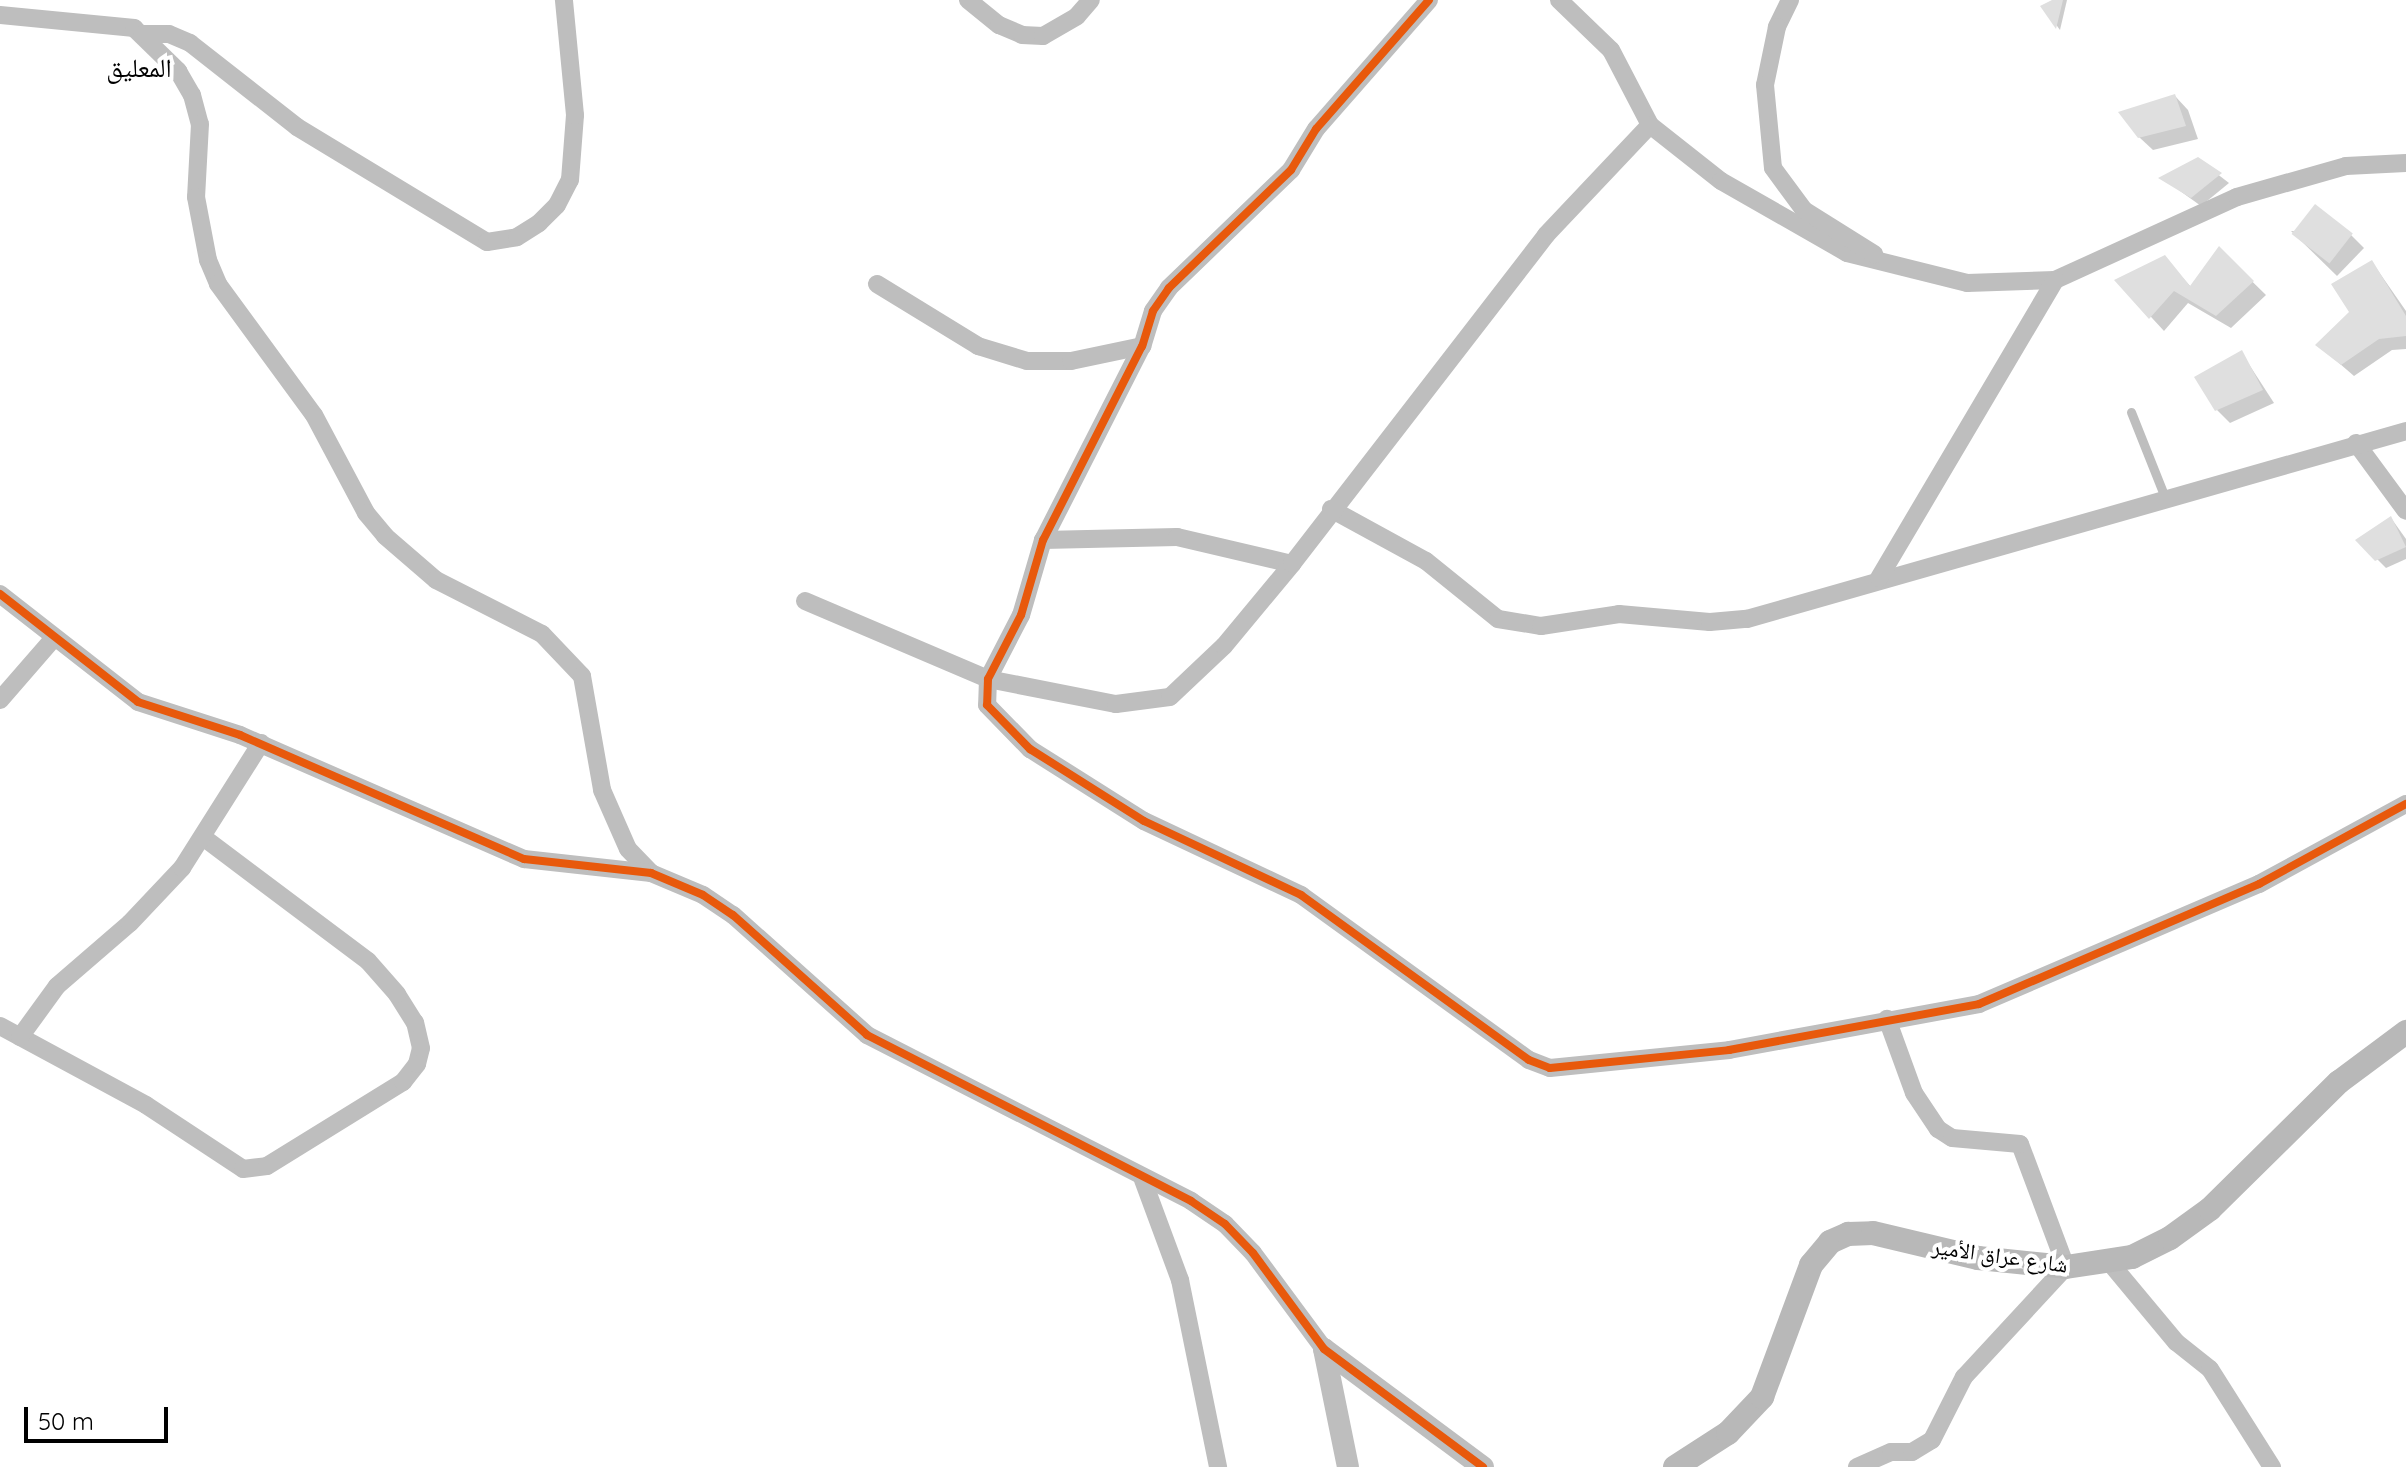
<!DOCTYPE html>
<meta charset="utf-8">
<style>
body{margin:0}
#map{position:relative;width:2406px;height:1467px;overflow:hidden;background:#fff;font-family:Quicksand,"Noto Naskh Arabic",sans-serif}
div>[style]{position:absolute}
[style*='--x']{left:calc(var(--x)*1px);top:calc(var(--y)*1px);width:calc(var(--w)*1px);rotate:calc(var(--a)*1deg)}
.shadow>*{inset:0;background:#0003}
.building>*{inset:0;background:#dfdfdf;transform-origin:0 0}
.service>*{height:9px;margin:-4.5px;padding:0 4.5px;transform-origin:4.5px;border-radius:4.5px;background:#bebebe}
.minor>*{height:18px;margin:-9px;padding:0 9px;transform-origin:9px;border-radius:9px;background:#bebebe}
.tertiary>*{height:22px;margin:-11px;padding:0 11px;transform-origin:11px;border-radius:11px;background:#bebebe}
.secondary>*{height:24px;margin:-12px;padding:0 12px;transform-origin:12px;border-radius:12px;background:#b8b8b8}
.cycleway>*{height:8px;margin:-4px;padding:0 4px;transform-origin:4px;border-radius:4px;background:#e8590c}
span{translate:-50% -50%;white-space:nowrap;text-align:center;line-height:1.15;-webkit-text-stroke:8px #fff;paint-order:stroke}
.street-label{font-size:22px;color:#000}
.quarter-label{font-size:26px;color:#000}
.scale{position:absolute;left:24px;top:1407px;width:144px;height:36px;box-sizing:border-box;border:4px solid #000;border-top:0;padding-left:10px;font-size:24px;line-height:28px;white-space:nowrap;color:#000;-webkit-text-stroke:6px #fff;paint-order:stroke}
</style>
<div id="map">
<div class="shadow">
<div style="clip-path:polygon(2057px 0,2067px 0,2060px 30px,2043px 7px)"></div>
<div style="clip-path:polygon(2175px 96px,2188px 110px,2198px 139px,2153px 150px,2139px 137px)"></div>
<div style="clip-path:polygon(2198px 159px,2229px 183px,2201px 206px,2162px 178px)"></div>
<div style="clip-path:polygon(2291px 231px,2351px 235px,2364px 248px,2337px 276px)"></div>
<div style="clip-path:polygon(2219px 249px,2266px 295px,2231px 328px,2188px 303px,2164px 331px,2117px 280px,2165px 258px,2191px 287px)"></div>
<div style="clip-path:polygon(2372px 262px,2406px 311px,2406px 349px,2392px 350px,2354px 376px,2318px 345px,2352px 312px)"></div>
<div style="clip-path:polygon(2241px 352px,2274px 403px,2230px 423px,2216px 409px)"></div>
<div style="clip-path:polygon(2391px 518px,2406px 539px,2406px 559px,2386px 568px,2358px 540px)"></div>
</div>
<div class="building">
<div style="clip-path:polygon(2052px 0,2063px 0,2056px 29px,2040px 6px)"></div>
<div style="clip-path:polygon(2175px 94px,2186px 126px,2138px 138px,2118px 112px)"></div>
<div style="clip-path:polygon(2198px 157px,2222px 173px,2191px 198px,2158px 178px)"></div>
<div style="left:2315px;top:204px;width:48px;height:38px;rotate:38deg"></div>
<div style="clip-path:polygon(2219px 246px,2254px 281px,2216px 316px,2174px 291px,2149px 319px,2114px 280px,2165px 255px,2190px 286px)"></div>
<div style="clip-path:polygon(2372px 260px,2406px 316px,2406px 336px,2379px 339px,2341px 365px,2315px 345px,2349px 312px,2331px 284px)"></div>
<div style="clip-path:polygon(2242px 350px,2263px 390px,2215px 411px,2194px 377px)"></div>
<div style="clip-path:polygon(2391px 516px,2406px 547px,2375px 561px,2355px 540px)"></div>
</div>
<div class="service">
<div style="--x:2131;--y:412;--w:95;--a:68.3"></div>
</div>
<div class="minor">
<div style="--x:968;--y:0;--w:40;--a:39"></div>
<div style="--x:999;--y:25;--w:25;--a:23"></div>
<div style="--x:1022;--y:35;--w:21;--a:3"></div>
<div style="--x:1043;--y:36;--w:39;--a:-30"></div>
<div style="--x:1077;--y:16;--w:21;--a:-49"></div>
<div style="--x:1429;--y:0;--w:171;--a:131.2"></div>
<div style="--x:1316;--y:129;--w:48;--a:121.4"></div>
<div style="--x:1291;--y:170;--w:170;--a:136"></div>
<div style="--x:1169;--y:288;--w:28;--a:125"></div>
<div style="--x:1153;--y:311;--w:37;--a:107"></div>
<div style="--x:1142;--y:346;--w:218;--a:117"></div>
<div style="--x:1043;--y:540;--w:78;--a:106.3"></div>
<div style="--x:1021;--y:615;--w:72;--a:117.3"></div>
<div style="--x:988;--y:679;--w:26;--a:92"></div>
<div style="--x:987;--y:705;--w:62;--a:45.7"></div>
<div style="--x:1030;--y:749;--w:135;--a:32.3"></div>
<div style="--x:1144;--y:821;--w:174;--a:25.2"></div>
<div style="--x:1301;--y:895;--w:281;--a:35.9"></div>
<div style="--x:1529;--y:1060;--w:22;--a:21"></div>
<div style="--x:1550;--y:1068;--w:180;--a:-5.7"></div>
<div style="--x:1729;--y:1050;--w:254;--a:-10.4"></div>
<div style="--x:1979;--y:1004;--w:305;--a:-23.2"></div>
<div style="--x:2259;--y:884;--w:167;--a:-28.6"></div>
<div style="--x:1559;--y:0;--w:72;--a:43.9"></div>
<div style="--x:1611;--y:50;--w:85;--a:62.5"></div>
<div style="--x:1650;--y:125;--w:90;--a:38.3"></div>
<div style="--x:1721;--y:181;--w:145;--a:29.7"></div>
<div style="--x:1847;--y:253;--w:124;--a:14"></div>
<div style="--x:1967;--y:283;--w:88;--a:-2"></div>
<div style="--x:2055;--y:280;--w:200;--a:-24.5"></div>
<div style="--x:2237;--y:197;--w:113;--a:-15.9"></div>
<div style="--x:2346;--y:166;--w:60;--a:-2.9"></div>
<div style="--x:1790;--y:0;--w:30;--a:116"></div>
<div style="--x:1777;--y:27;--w:59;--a:101.7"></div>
<div style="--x:1765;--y:85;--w:83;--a:84.5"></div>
<div style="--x:1773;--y:168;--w:52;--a:53.6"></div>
<div style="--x:1804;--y:210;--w:83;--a:32.2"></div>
<div style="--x:0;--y:15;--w:135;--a:5.5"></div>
<div style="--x:134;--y:28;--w:62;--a:44.3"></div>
<div style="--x:178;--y:71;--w:28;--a:60"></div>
<div style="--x:192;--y:95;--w:30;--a:75"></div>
<div style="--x:200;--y:124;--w:73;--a:93.1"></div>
<div style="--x:196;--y:197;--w:64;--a:79.2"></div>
<div style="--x:208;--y:260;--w:26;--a:67"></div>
<div style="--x:218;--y:284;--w:162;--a:53.8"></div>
<div style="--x:314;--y:415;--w:111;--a:62"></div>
<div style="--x:366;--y:513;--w:30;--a:50"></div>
<div style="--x:385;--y:536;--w:67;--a:40.8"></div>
<div style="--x:436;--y:580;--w:119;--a:27"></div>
<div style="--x:542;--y:634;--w:58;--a:46.4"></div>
<div style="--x:582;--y:676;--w:116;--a:80"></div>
<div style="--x:602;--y:790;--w:64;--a:66.2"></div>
<div style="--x:628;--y:849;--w:33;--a:46"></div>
<div style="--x:142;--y:34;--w:27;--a:0"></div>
<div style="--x:169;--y:34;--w:23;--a:23"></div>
<div style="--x:190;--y:43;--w:136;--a:38.1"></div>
<div style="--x:297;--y:127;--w:222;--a:31.2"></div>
<div style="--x:487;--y:242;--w:30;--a:-9"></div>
<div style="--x:517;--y:237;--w:26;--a:-32"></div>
<div style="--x:539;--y:223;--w:25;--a:-45"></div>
<div style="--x:557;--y:205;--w:28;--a:-63"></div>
<div style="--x:570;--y:180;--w:65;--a:-85.6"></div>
<div style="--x:575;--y:115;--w:116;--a:-95.5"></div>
<div style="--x:877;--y:284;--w:119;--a:31.5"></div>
<div style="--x:978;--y:346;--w:51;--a:17"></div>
<div style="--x:1027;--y:361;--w:44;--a:0"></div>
<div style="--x:1071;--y:361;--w:73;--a:-11.9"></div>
<div style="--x:2356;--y:443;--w:84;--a:53.7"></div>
<div style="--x:1331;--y:509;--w:108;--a:28.7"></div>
<div style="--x:1426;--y:561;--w:92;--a:38.9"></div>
<div style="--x:1498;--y:619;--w:44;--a:9.2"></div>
<div style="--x:1541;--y:626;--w:79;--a:-8.7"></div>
<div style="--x:1619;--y:614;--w:91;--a:5"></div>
<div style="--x:1710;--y:622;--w:37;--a:-5"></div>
<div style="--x:1747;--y:619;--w:685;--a:-15.92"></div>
<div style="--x:1043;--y:540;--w:134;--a:-1.3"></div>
<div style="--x:1177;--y:537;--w:118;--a:13.2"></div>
<div style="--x:1879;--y:578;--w:346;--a:-59.4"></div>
<div style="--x:0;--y:594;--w:175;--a:38"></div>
<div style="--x:138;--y:702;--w:107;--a:17.9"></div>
<div style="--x:240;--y:735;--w:310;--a:23.6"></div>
<div style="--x:524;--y:859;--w:128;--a:6.3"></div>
<div style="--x:651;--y:873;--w:56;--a:22.9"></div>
<div style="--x:703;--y:895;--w:36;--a:34"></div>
<div style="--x:733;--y:915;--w:180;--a:41.8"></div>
<div style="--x:867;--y:1035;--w:364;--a:27.1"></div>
<div style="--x:1191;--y:1201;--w:41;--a:34.1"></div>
<div style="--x:1225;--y:1224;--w:40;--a:46"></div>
<div style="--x:1253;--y:1253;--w:119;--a:53.5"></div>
<div style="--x:805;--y:601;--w:199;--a:23.1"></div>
<div style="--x:988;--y:679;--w:130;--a:11.1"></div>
<div style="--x:1116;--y:704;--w:54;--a:-7.4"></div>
<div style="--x:1170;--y:697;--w:74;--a:-43.4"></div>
<div style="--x:1224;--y:646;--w:107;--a:-50.3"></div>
<div style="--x:1292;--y:564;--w:416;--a:-52.3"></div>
<div style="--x:1546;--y:235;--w:151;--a:-46.6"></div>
<div style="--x:0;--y:700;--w:81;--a:-49"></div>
<div style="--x:0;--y:1026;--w:166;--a:28.4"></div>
<div style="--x:146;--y:1105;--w:116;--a:33.4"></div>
<div style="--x:243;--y:1169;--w:24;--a:-7"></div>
<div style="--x:267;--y:1166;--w:160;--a:-31.7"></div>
<div style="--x:403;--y:1082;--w:23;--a:-52"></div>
<div style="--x:417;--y:1064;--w:16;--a:-76"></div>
<div style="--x:421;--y:1048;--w:26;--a:-103"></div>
<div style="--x:415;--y:1023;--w:34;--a:-122"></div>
<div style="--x:397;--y:994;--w:44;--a:-131.3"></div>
<div style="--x:368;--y:961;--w:205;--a:-143.1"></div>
<div style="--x:20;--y:1037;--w:63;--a:-54"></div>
<div style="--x:57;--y:986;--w:96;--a:-40.8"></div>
<div style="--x:130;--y:923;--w:76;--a:-46.6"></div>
<div style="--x:182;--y:868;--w:148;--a:-57.7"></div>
<div style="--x:1143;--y:1180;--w:107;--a:69.7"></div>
<div style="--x:1180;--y:1280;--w:191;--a:78.5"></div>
<div style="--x:2111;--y:1264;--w:102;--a:50.2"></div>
<div style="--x:2176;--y:1342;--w:43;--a:38.5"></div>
<div style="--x:2210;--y:1369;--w:116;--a:57.7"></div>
<div style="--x:1857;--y:1467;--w:37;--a:-24"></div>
<div style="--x:1891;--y:1452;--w:21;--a:0"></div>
<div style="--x:1912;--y:1452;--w:23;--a:-31"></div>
<div style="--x:1932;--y:1440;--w:71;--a:-63.1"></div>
<div style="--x:1964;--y:1377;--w:150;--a:-47.2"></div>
<div style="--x:2066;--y:1267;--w:131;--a:-110.5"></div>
<div style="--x:2020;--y:1144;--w:68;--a:-175"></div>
<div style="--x:1952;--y:1138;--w:17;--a:-147"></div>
<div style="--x:1938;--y:1129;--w:43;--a:-123.7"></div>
<div style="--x:1914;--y:1093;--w:79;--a:-110"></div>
</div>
<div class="tertiary">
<div style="--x:1324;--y:1349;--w:198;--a:36.6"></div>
<div style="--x:1324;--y:1349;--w:120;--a:78.5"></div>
</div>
<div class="secondary">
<div style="--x:1675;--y:1467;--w:63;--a:-32.7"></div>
<div style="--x:1728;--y:1433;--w:50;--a:-46.6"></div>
<div style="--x:1762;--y:1397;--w:141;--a:-69.6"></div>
<div style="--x:1811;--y:1265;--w:30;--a:-50"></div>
<div style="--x:1830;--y:1242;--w:20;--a:-24"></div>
<div style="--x:1848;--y:1234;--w:25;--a:-2"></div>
<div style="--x:1873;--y:1233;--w:108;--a:13.4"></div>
<div style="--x:1978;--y:1258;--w:88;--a:5.8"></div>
<div style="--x:2066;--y:1267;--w:67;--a:-8.6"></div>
<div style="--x:2132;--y:1257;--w:42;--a:-26.6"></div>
<div style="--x:2170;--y:1238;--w:49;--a:-35.9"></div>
<div style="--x:2210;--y:1209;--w:181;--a:-44.6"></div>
<div style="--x:2339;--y:1082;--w:84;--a:-36.7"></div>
</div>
<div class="cycleway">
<div style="--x:1429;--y:0;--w:171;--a:131.2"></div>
<div style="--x:1316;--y:129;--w:48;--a:121.4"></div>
<div style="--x:1291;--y:170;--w:170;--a:136"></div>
<div style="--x:1169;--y:288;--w:28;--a:125"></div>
<div style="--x:1153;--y:311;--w:37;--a:107"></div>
<div style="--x:1142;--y:346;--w:218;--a:117"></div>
<div style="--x:1043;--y:540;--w:78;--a:106.3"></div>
<div style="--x:1021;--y:615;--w:72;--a:117.3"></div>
<div style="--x:988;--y:679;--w:26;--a:92"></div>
<div style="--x:987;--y:705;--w:62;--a:45.7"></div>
<div style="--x:1030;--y:749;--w:135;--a:32.3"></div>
<div style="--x:1144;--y:821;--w:174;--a:25.2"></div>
<div style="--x:1301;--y:895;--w:281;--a:35.9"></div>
<div style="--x:1529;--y:1060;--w:22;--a:21"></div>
<div style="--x:1550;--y:1068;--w:180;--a:-5.7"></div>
<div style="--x:1729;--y:1050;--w:254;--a:-10.4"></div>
<div style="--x:1979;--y:1004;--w:305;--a:-23.2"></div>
<div style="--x:2259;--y:884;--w:167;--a:-28.6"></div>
<div style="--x:0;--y:594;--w:175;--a:38"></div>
<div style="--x:138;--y:702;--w:107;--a:17.9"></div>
<div style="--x:240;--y:735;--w:310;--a:23.6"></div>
<div style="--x:524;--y:859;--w:128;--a:6.3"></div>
<div style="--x:651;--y:873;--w:56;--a:22.9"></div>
<div style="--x:703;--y:895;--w:36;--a:34"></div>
<div style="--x:733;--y:915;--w:180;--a:41.8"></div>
<div style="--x:867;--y:1035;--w:364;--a:27.1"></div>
<div style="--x:1191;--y:1201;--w:41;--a:34.1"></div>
<div style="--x:1225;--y:1224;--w:40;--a:46"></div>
<div style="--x:1253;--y:1253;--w:119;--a:53.5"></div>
<div style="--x:1324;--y:1349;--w:198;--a:36.6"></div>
</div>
<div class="street-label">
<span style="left:2000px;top:1256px;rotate:8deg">شارع عراق الأمير</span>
</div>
<div class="quarter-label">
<span style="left:139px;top:68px">المعليق</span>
</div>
<div class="scale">50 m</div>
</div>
